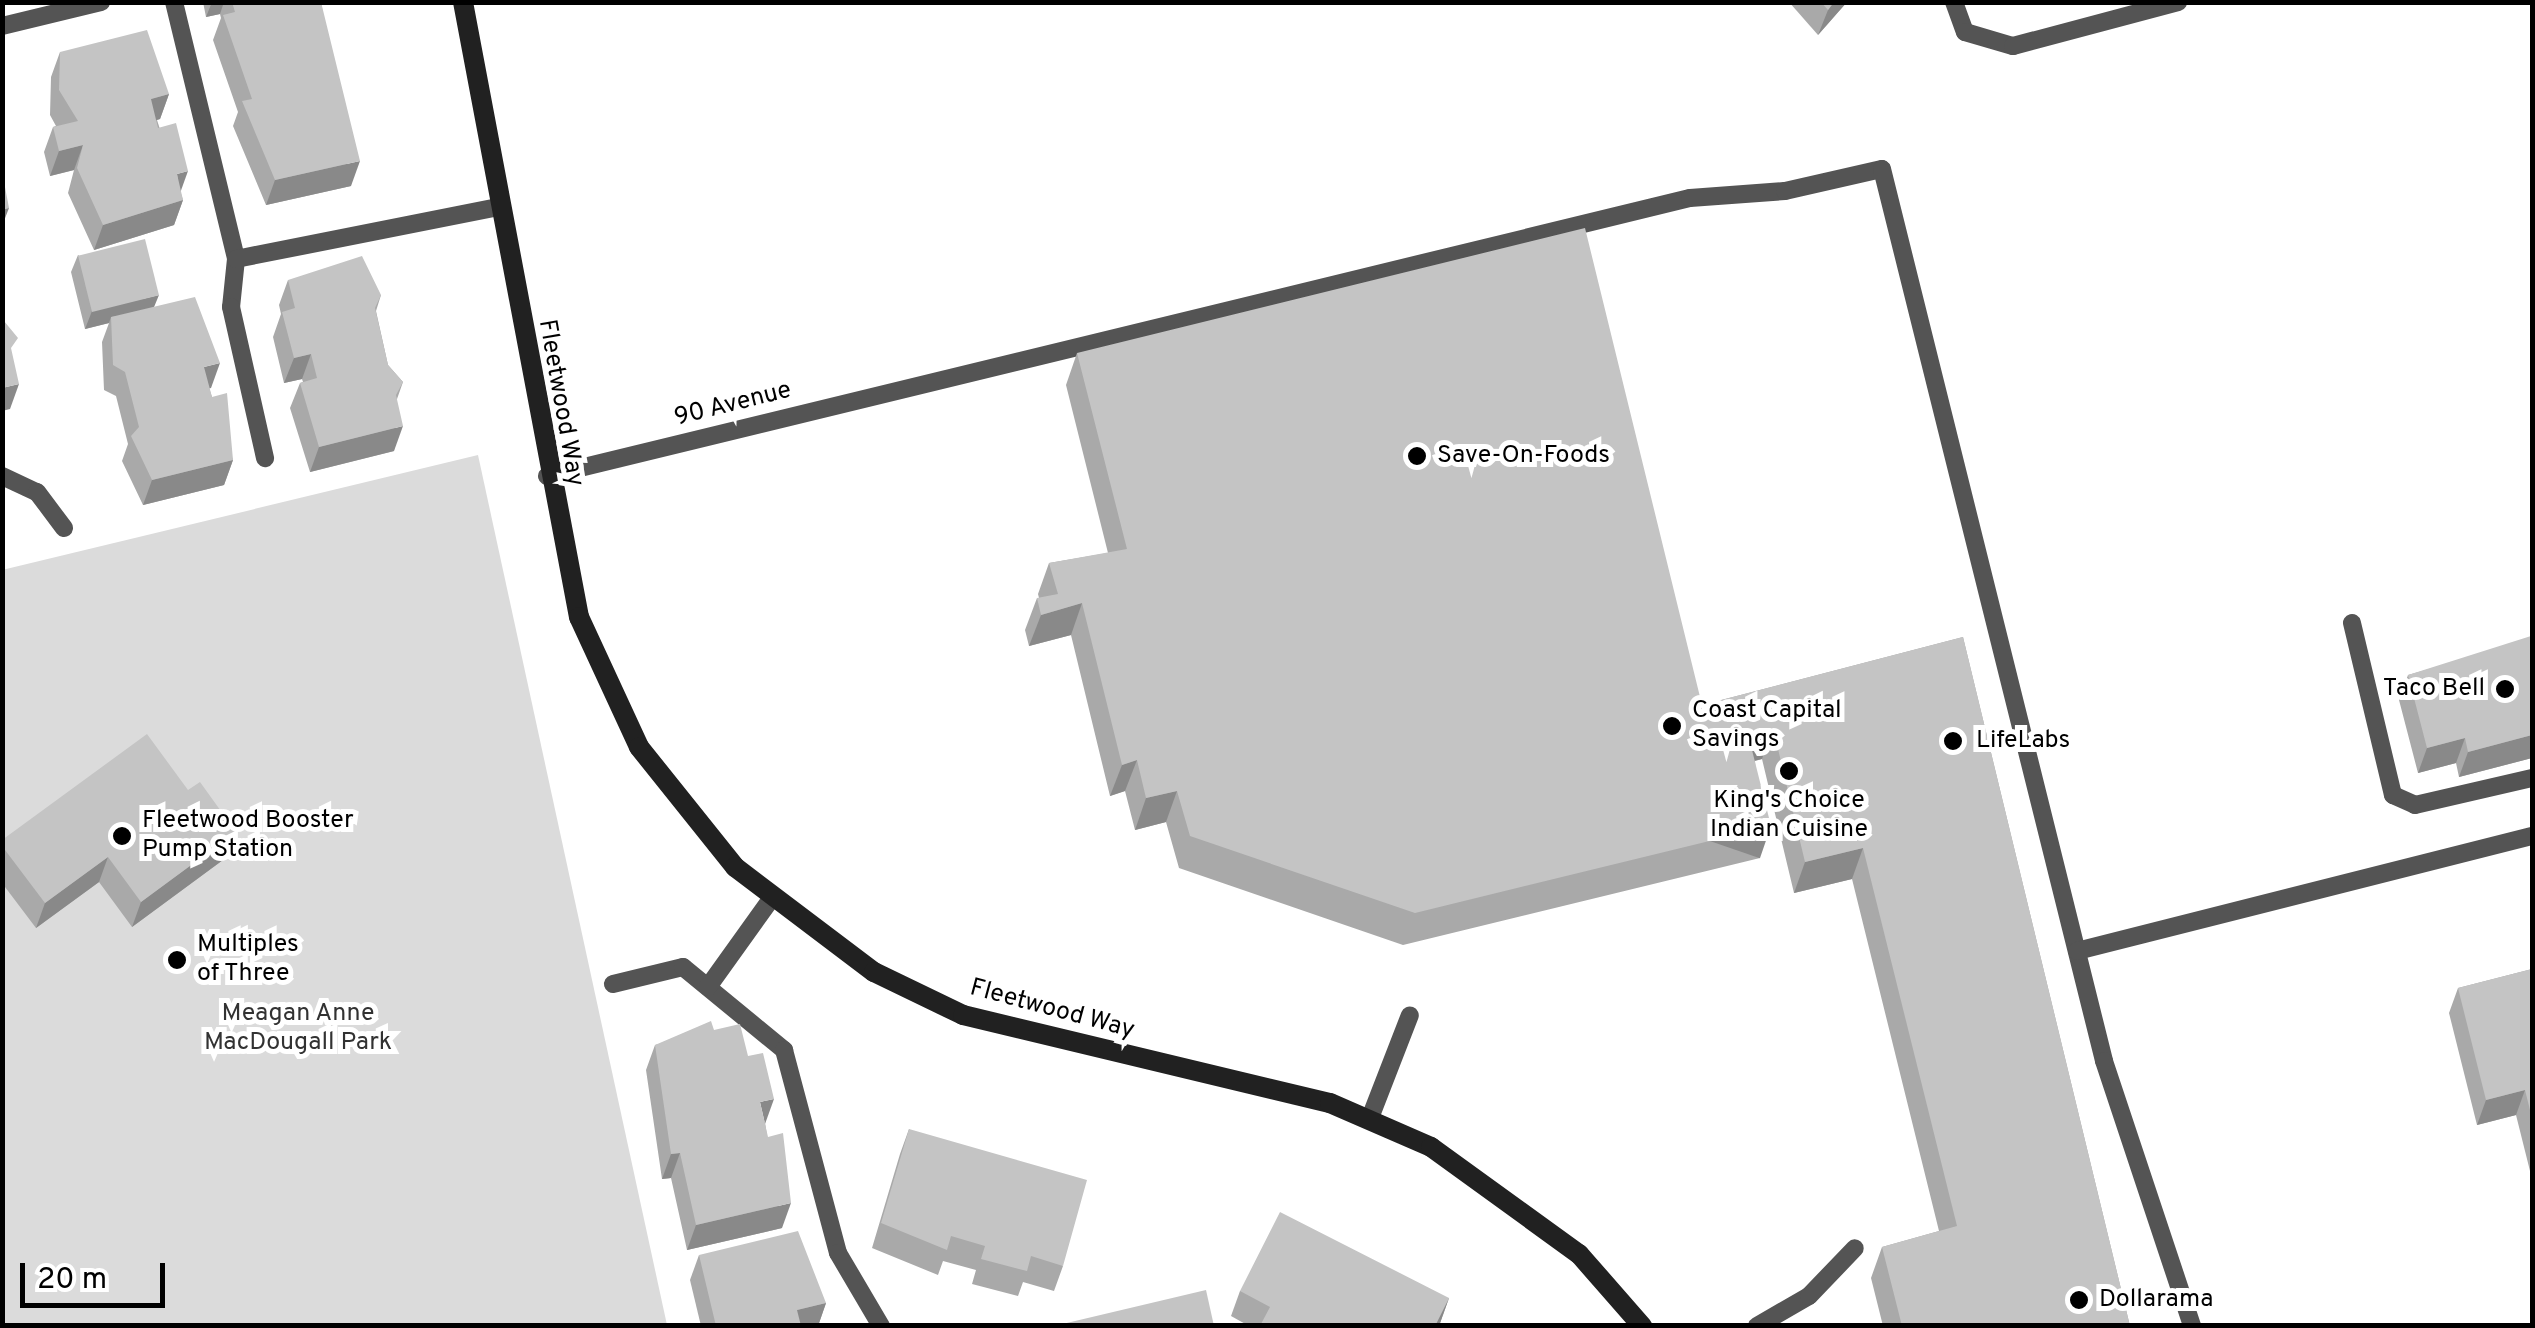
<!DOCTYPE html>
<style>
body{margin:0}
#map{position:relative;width:2535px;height:1328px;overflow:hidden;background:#fff;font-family:Overpass,sans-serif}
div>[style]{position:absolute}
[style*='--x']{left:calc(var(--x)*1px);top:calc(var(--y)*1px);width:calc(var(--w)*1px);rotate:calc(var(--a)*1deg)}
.green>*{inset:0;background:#dbdbdb}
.lane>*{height:18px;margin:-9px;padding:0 9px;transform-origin:9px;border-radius:9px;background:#545454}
.secondary>*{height:20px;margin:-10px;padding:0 10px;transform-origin:10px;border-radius:10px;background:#212121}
.wall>*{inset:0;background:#a9a9a9}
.shaded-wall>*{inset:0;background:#898989;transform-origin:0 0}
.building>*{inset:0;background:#c4c4c4;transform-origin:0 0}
.dots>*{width:28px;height:28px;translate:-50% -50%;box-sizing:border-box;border:5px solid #fff;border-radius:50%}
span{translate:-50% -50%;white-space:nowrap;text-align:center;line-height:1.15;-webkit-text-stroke:10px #fff;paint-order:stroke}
.street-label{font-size:25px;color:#000}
.poi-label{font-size:25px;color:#000}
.left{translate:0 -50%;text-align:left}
.right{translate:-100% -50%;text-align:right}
.park-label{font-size:25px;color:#323232}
.frame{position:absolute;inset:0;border:5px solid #000;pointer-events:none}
.scale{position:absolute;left:20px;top:1263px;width:145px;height:45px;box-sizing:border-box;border:5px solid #000;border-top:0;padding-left:12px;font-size:30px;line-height:35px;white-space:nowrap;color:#000;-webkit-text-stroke:8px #fff;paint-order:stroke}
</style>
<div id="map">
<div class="green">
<div style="clip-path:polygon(478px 455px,667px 1325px,3px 1325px,2px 570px)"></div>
</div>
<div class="lane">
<div style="--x:174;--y:2;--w:264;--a:76.4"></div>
<div style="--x:236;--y:259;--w:48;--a:95.9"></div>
<div style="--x:231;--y:307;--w:155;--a:77.3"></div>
<div style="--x:1954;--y:2;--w:32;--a:70"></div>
<div style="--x:1965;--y:32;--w:50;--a:16.3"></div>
<div style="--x:2013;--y:46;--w:171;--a:-14.9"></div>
<div style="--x:2;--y:26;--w:102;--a:-13.6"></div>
<div style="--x:236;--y:259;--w:268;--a:-11.2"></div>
<div style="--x:2;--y:476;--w:38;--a:25"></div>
<div style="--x:37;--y:492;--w:45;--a:53.1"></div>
<div style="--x:547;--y:476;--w:1176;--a:-13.67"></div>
<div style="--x:1690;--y:198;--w:95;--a:-4.2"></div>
<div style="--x:1785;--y:191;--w:99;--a:-12.8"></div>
<div style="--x:1882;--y:169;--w:919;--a:76.02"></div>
<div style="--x:2104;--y:1061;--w:279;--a:71.6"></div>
<div style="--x:2352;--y:623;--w:177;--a:76.6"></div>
<div style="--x:2393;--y:795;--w:24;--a:24"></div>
<div style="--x:2415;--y:805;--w:120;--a:-13"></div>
<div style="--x:2077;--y:951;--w:469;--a:-14.2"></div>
<div style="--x:613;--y:984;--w:72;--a:-13.7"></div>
<div style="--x:683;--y:967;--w:131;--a:39.4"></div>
<div style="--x:784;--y:1050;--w:210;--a:75.1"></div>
<div style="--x:838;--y:1253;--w:85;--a:59.5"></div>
<div style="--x:708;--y:987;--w:108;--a:-54.4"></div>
<div style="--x:1370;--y:1118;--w:110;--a:-68.8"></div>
<div style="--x:1757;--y:1326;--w:60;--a:-30"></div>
<div style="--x:1809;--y:1296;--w:66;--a:-46.2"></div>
</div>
<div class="secondary">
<div style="--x:463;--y:2;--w:626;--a:79.32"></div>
<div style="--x:579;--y:617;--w:143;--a:65.2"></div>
<div style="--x:639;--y:747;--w:154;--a:51.3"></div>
<div style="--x:735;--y:867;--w:174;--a:37.1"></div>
<div style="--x:874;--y:972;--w:99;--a:25.8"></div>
<div style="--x:963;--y:1015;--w:377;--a:13.5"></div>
<div style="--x:1330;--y:1103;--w:110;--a:23.5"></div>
<div style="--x:1431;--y:1147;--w:183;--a:35.9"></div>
<div style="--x:1579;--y:1254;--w:96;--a:48.8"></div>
</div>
<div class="wall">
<div style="clip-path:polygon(203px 2px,321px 2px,351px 186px,266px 205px,233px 126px,238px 112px,213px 40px,221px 18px,220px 14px,206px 17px)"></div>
<div style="clip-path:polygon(1789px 2px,1847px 2px,1818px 35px)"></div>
<div style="clip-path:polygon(60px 52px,169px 94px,160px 119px,157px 120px,183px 200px,174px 225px,94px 250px,68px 193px,74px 170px,50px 176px,44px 152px,53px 127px,56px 126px,50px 115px,51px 77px)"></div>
<div style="clip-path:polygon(78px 255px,154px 307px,211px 388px,209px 388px,233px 460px,224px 485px,143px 505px,122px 461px,128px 444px,116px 396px,104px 390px,102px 342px,109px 323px,85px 329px,71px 272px)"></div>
<div style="clip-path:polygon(288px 280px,381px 295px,376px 311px,388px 365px,403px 382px,397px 399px,394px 451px,310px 472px,290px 408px,300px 383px,303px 382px,302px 379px,284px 383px,273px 337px,281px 314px,279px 305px)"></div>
<div style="clip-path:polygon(1077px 353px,1702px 705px,1963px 637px,2130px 1326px,1883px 1326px,1871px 1278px,1882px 1247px,1939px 1231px,1852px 879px,1794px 893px,1762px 759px,1755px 761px,1760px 858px,1403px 945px,1179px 868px,1166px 822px,1135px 830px,1125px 791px,1110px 796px,1071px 635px,1029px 646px,1025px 630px,1037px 598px,1039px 598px,1038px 594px,1049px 563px,1108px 553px,1066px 385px)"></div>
<div style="clip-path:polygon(2532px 640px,2532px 758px,2459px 777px,2456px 763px,2418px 773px,2399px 700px,2408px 675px)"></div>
<div style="clip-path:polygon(188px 790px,236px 832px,227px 857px,132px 927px,99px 882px,36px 928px,2px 883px,2px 840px)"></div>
<div style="clip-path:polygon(2532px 969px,2532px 1179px,2516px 1115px,2477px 1125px,2449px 1013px,2458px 988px)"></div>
<div style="clip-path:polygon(714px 1030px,765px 1123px,782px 1228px,687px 1250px,671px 1178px,662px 1179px,646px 1070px,655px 1045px)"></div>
<div style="clip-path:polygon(909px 1129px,1063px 1266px,1054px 1291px,1023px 1282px,1018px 1296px,972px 1284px,976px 1270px,943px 1261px,938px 1275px,872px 1248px,900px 1154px)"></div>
<div style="clip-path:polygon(699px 1255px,826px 1303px,818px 1326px,701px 1326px,690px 1280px)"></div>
<div style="clip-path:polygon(1240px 1291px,1449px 1298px,1439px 1326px,1249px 1326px,1231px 1316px)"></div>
</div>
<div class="shaded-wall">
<div style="clip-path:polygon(212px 2px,224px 2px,220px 14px,206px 17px)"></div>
<div style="clip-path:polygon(1834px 2px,1847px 2px,1818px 35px,1828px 10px)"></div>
<div style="clip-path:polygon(169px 94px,160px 119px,142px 124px,151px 99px)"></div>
<div style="clip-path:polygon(83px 145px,74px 170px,50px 176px,59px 151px)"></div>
<div style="clip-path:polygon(360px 161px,351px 186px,266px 205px,275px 180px)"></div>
<div style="clip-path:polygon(188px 171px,179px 196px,177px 174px)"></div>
<div style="clip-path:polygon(183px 200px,174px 225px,94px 250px,103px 225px)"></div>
<div style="clip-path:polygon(9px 208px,2px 226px,2px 209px)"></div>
<div style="clip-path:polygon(159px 295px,152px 312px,111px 317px,109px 323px,85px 329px,92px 311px)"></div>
<div style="clip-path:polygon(311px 354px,302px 379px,284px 383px,294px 358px)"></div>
<div style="clip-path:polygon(220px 363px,211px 388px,195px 392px,204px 367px)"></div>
<div style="clip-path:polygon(19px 384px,10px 409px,2px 411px,2px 388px)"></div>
<div style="clip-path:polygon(403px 426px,394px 451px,310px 472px,319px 447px)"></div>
<div style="clip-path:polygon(233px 460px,224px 485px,143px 505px,152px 480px)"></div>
<div style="clip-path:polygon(1082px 603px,1071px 635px,1029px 646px,1041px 615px)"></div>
<div style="clip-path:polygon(1773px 728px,1762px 759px,1736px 765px,1748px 734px)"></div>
<div style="clip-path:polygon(2532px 735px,2532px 758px,2459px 777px,2468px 752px)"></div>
<div style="clip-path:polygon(2465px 738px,2456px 763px,2418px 773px,2427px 748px)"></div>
<div style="clip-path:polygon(1137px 760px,1125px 791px,1110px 796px,1122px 765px)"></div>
<div style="clip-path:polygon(1177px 791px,1166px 822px,1135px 830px,1146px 798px)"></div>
<div style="left:1771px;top:826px;width:34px;height:366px;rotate:109deg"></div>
<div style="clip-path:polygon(236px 832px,227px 857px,132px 927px,141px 902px)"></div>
<div style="clip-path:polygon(1863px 848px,1852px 879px,1794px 893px,1805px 862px)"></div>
<div style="clip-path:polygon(108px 857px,99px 882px,36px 928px,45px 903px)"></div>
<div style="clip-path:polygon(2525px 1090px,2516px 1115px,2477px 1125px,2486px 1100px)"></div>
<div style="clip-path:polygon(774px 1099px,765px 1124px,760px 1102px)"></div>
<div style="clip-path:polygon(680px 1153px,671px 1178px,662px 1179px,671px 1154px)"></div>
<div style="clip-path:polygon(791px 1203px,782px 1228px,687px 1250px,696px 1225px)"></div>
<div style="clip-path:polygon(1449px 1298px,1439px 1326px,1435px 1326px)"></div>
<div style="clip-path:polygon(826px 1303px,818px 1326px,791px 1326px,797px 1310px)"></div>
</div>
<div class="building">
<div style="clip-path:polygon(232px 2px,321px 2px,360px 161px,275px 180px,242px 101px,252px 99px,223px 15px,235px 12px)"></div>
<div style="clip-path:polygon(1821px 2px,1834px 2px,1828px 10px)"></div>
<div style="clip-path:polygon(147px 30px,169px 94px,151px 99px,158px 128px,176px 123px,188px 171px,177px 174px,183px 200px,103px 225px,77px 168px,83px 145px,59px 151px,53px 127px,78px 121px,59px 90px,60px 52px)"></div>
<div style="clip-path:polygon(2px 187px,5px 187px,9px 208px,2px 209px)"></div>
<div style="clip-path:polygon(1585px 228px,1702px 705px,1963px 637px,2130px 1326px,1902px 1326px,1882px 1247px,1957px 1226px,1863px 848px,1805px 862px,1773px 728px,1748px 734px,1771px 826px,1415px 913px,1190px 836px,1177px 791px,1146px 798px,1137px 760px,1122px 765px,1082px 603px,1041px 615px,1037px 598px,1058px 594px,1049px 563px,1127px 549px,1077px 353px)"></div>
<div style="left:145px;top:239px;width:58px;height:69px;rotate:76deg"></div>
<div style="clip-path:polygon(362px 256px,381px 295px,375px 308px,388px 365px,403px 382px,396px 395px,403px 426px,319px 447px,300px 383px,317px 378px,311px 354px,294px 358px,282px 312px,295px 308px,288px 280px)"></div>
<div style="clip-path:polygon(195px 297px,220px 363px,204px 367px,212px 397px,227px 393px,233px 460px,152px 480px,131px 436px,139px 427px,125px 372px,113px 365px,111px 317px)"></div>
<div style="clip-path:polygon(2px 313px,4px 321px,18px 338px,11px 348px,19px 384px,2px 388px)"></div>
<div style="clip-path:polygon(2531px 636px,2532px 735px,2468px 752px,2465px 738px,2427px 748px,2408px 675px)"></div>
<div style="clip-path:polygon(147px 734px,188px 790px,200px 782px,236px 832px,141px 902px,108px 857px,45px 903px,2px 846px,2px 840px)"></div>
<div style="clip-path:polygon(2532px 969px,2532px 1118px,2525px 1090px,2486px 1100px,2458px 988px)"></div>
<div style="clip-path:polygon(711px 1021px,714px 1030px,740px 1024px,748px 1056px,763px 1053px,774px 1099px,760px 1102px,768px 1137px,783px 1133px,791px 1203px,696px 1225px,680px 1153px,671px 1154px,655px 1045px)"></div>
<div style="clip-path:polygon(909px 1129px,1087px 1180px,1063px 1266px,1031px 1256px,1027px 1271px,981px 1259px,985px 1246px,951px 1236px,947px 1250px,881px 1223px)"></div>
<div style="clip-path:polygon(1280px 1212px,1449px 1298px,1435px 1326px,1264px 1326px,1261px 1324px,1270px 1307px,1240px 1291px)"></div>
<div style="clip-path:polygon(798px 1231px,826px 1303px,797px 1310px,801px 1326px,716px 1326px,699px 1255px)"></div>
<div style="clip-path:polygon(1206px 1290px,1214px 1326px,1054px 1326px)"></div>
</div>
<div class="dots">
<div style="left:1417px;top:456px;background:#000"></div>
<div style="left:2505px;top:689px;background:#000"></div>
<div style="left:1672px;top:726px;background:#000"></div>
<div style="left:1953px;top:741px;background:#000"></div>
<div style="left:1789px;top:771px;background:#000"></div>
<div style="left:122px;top:836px;background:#000"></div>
<div style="left:177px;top:960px;background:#000"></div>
<div style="left:2079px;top:1300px;background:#000"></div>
</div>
<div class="street-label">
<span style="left:560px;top:403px;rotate:80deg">Fleetwood Way</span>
<span style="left:733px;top:405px;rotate:-14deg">90 Avenue</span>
<span style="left:1052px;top:1010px;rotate:15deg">Fleetwood Way</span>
</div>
<div class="poi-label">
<span class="left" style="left:1437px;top:456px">Save-On-Foods</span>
<span class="right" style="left:2485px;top:689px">Taco Bell</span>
<span class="left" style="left:1692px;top:726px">Coast Capital<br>Savings</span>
<span class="left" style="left:1976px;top:741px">LifeLabs</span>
<span style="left:1789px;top:816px">King's Choice<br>Indian Cuisine</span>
<span class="left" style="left:142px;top:836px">Fleetwood Booster<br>Pump Station</span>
<span class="left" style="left:197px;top:960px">Multiples<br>of Three</span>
<span class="left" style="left:2099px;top:1300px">Dollarama</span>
</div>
<div class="park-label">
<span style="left:298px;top:1029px">Meagan Anne<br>MacDougall Park</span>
</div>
<div class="frame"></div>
<div class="scale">20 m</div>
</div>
